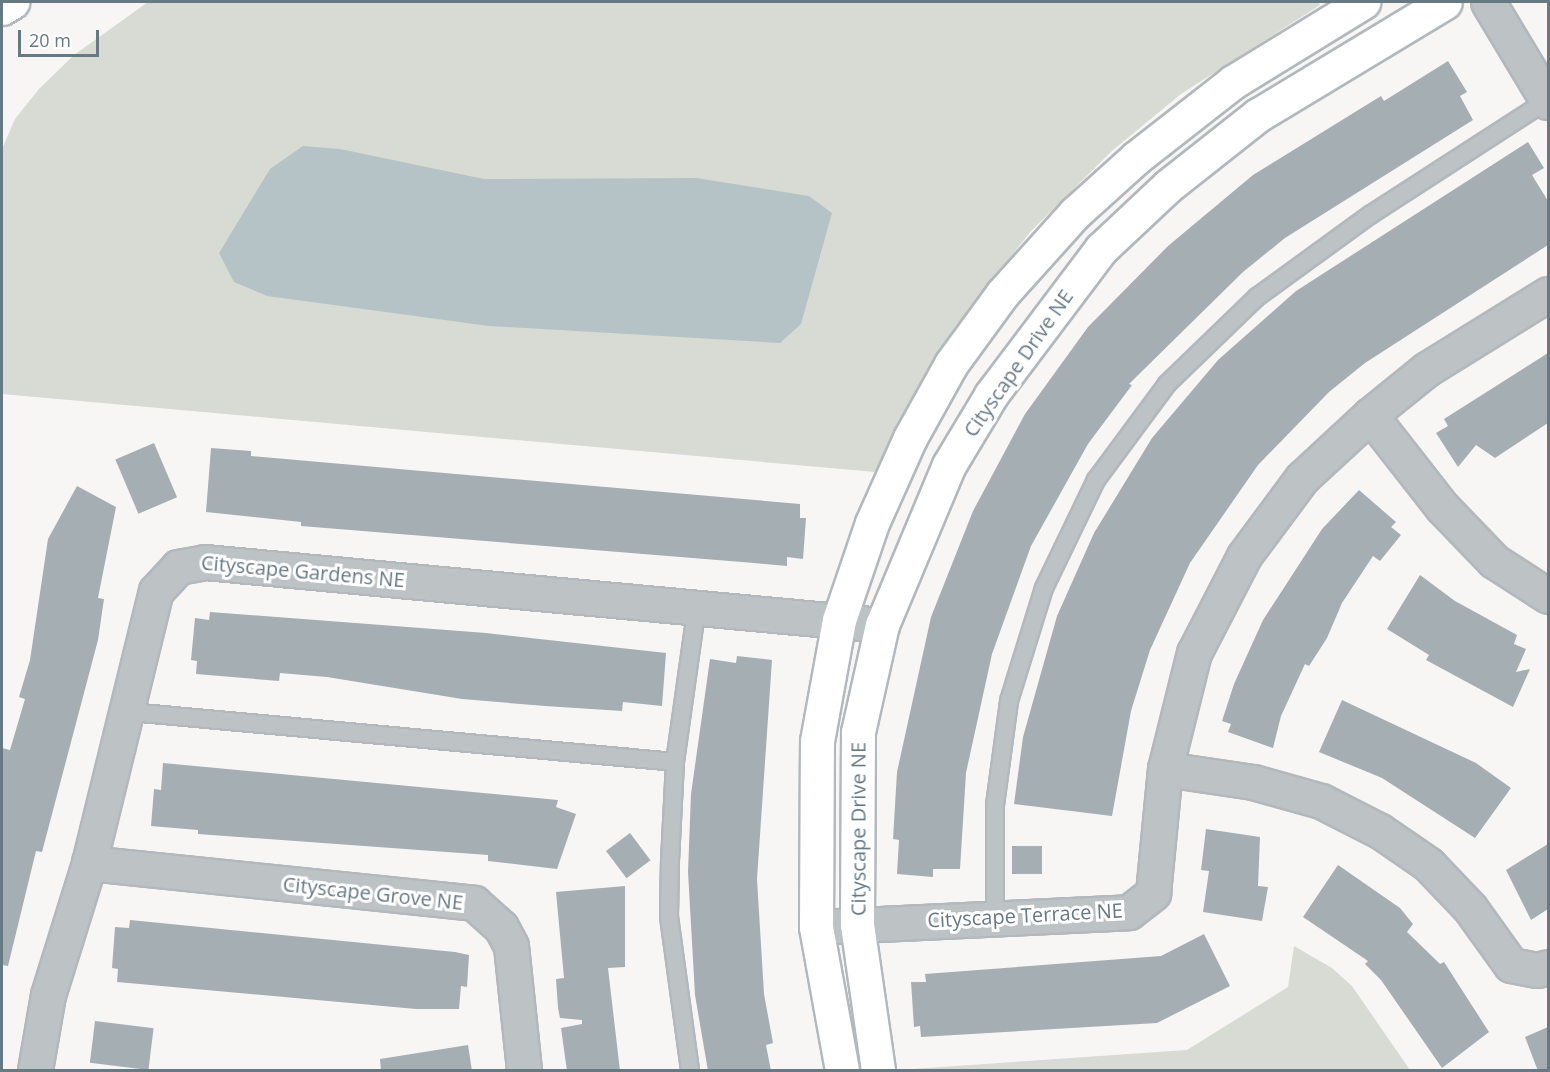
<!DOCTYPE html>
<style>
body{margin:0}
#map{position:relative;width:1550px;height:1072px;overflow:hidden;background:#f7f6f4;font-family:"Open Sans",sans-serif}
div>[style]{position:absolute}
[style*='--x']{left:calc(var(--x)*1px);top:calc(var(--y)*1px);width:calc(var(--w)*1px);rotate:calc(var(--a)*1deg)}
.green>*{inset:0;background:#d7dbd3}
.water>*{inset:0;background:#b5c3c6}
.building>*{inset:0;background:#a5aeb3;transform-origin:0 0}
.roads{filter:drop-shadow(2px 0 #b2b8bc) drop-shadow(-2px 0 #b2b8bc) drop-shadow(0 2px #b2b8bc) drop-shadow(0 -2px #b2b8bc)}
.lane>*{height:16px;margin:-8px;padding:0 8px;transform-origin:8px;border-radius:8px;background:#bdc2c5}
.street>*{height:33px;margin:-16.5px;padding:0 16.5px;transform-origin:16.5px;border-radius:16.5px;background:#bdc2c5}
.secondary>*{height:33px;margin:-16.5px;padding:0 16.5px;transform-origin:16.5px;border-radius:16.5px;background:#fff}
span{translate:-50% -50%;white-space:nowrap;text-align:center;line-height:1.15;-webkit-text-stroke:6px #fff;paint-order:stroke}
.street-label{font-size:20px;color:#677983}
.frame{position:absolute;inset:0;border:3px solid #677983;pointer-events:none}
.scale{position:absolute;left:18px;top:30px;width:81px;height:27px;box-sizing:border-box;border:3px solid #677983;border-top:0;padding-left:8px;font-size:18px;line-height:21px;white-space:nowrap;color:#677983;-webkit-text-stroke:4px #fff;paint-order:stroke}
</style>
<div id="map">
<div class="green">
<div style="clip-path:polygon(148px 2px,1318px 2px,1320px 5px,1181px 94px,1113px 150px,1031px 231px,960px 321px,918px 387px,875px 472px,2px 394px,2px 149px,15px 119px,39px 89px,74px 55px)"></div>
<div style="clip-path:polygon(1294px 946px,1332px 968px,1352px 986px,1410px 1070px,898px 1070px,1187px 1050px,1288px 987px)"></div>
</div>
<div class="water">
<div style="clip-path:polygon(303px 146px,340px 149px,484px 179px,696px 178px,809px 196px,832px 213px,801px 324px,780px 343px,489px 326px,267px 296px,234px 282px,219px 253px,270px 169px)"></div>
</div>
<div class="building">
<div style="clip-path:polygon(1448px 61px,1467px 92px,1460px 96px,1473px 120px,1285px 238px,1243px 272px,1129px 384px,1132px 385px,1088px 444px,1031px 546px,992px 654px,966px 773px,960px 869px,933px 869px,933px 877px,897px 874px,899px 840px,893px 839px,897px 772px,931px 617px,973px 511px,1025px 414px,1088px 327px,1168px 246px,1253px 175px,1381px 96px,1384px 101px)"></div>
<div style="clip-path:polygon(1528px 142px,1544px 168px,1532px 175px,1548px 201px,1548px 245px,1365px 363px,1329px 392px,1258px 465px,1190px 563px,1150px 650px,1131px 711px,1112px 816px,1014px 804px,1023px 737px,1057px 616px,1094px 533px,1152px 438px,1218px 360px,1296px 291px)"></div>
<div style="clip-path:polygon(1548px 353px,1548px 423px,1495px 458px,1476px 445px,1458px 467px,1436px 433px,1448px 426px,1444px 419px)"></div>
<div style="left:154px;top:443px;width:59px;height:42px;rotate:67deg"></div>
<div style="clip-path:polygon(211px 448px,251px 451px,251px 456px,800px 504px,800px 518px,806px 518px,803px 559px,787px 557px,787px 566px,754px 563px,301px 526px,301px 522px,206px 512px)"></div>
<div style="clip-path:polygon(77px 486px,116px 507px,98px 598px,104px 599px,98px 640px,42px 852px,36px 851px,8px 966px,2px 965px,2px 748px,10px 750px,25px 699px,19px 697px,30px 660px,48px 539px)"></div>
<div style="clip-path:polygon(1359px 490px,1396px 522px,1391px 527px,1401px 535px,1380px 561px,1373px 556px,1342px 603px,1327px 638px,1309px 666px,1305px 664px,1281px 716px,1273px 748px,1228px 732px,1231px 724px,1222px 721px,1234px 684px,1263px 620px,1322px 529px)"></div>
<div style="clip-path:polygon(1420px 575px,1455px 601px,1517px 635px,1514px 644px,1526px 649px,1516px 672px,1530px 669px,1513px 707px,1426px 660px,1429px 655px,1387px 629px)"></div>
<div style="clip-path:polygon(210px 612px,486px 633px,666px 653px,662px 706px,623px 702px,622px 711px,545px 706px,462px 699px,327px 677px,280px 673px,279px 681px,196px 674px,197px 661px,191px 660px,195px 618px,209px 620px)"></div>
<div style="clip-path:polygon(737px 656px,772px 660px,757px 879px,764px 994px,773px 1043px,766px 1045px,771px 1071px,708px 1071px,695px 995px,688px 872px,691px 794px,710px 659px,736px 663px)"></div>
<div style="clip-path:polygon(1342px 700px,1476px 763px,1511px 788px,1475px 838px,1382px 778px,1319px 752px)"></div>
<div style="clip-path:polygon(163px 763px,558px 800px,556px 807px,576px 814px,557px 869px,488px 861px,488px 855px,198px 834px,198px 830px,151px 826px,154px 789px,161px 790px)"></div>
<div style="clip-path:polygon(1206px 829px,1260px 837px,1258px 886px,1268px 887px,1262px 921px,1203px 912px,1209px 871px,1201px 870px)"></div>
<div style="left:630px;top:833px;width:34px;height:30px;rotate:53deg"></div>
<div style="clip-path:polygon(1548px 844px,1548px 909px,1531px 920px,1506px 870px)"></div>
<div style="left:1012px;top:846px;width:30px;height:28px"></div>
<div style="clip-path:polygon(1338px 865px,1400px 908px,1413px 924px,1407px 932px,1440px 964px,1444px 962px,1489px 1032px,1442px 1068px,1381px 980px,1365px 964px,1368px 961px,1303px 917px)"></div>
<div style="clip-path:polygon(625px 886px,625px 967px,608px 968px,620px 1071px,567px 1071px,561px 1028px,582px 1024px,582px 1020px,560px 1018px,558px 1008px,556px 979px,564px 978px,556px 892px)"></div>
<div style="clip-path:polygon(130px 920px,455px 952px,469px 955px,467px 987px,461px 986px,459px 1009px,416px 1009px,117px 982px,118px 969px,112px 968px,115px 927px,129px 928px)"></div>
<div style="clip-path:polygon(1204px 934px,1230px 986px,1157px 1023px,921px 1037px,920px 1026px,914px 1027px,911px 982px,926px 982px,925px 974px,1161px 956px)"></div>
<div style="left:95px;top:1021px;width:59px;height:42px;rotate:7deg"></div>
<div style="clip-path:polygon(1548px 1027px,1548px 1071px,1538px 1071px,1525px 1037px)"></div>
<div style="clip-path:polygon(468px 1045px,472px 1071px,381px 1071px,380px 1059px)"></div>
</div>
<div class="roads">
<div class="lane">
<div style="--x:130;--y:712;--w:547;--a:5.24"></div>
<div style="--x:995;--y:917;--w:112;--a:-90"></div>
<div style="--x:995;--y:805;--w:105;--a:-82.3"></div>
<div style="--x:1009;--y:701;--w:118;--a:-72.8"></div>
<div style="--x:1044;--y:588;--w:120;--a:-64.3"></div>
<div style="--x:1096;--y:480;--w:119;--a:-53.5"></div>
<div style="--x:1167;--y:384;--w:125;--a:-44"></div>
<div style="--x:1257;--y:297;--w:140;--a:-36"></div>
<div style="--x:1370;--y:215;--w:212;--a:-32.9"></div>
<div style="--x:690;--y:1070;--w:155;--a:-97.8"></div>
<div style="--x:669;--y:916;--w:55;--a:-89"></div>
<div style="--x:670;--y:861;--w:99;--a:-87.1"></div>
<div style="--x:675;--y:762;--w:158;--a:-82"></div>
</div>
<div class="street">
<div style="--x:1488;--y:2;--w:117;--a:59"></div>
<div style="--x:1370;--y:415;--w:117;--a:52"></div>
<div style="--x:1442;--y:507;--w:75;--a:46.1"></div>
<div style="--x:1494;--y:561;--w:64;--a:32.9"></div>
<div style="--x:1165;--y:769;--w:89;--a:8.4"></div>
<div style="--x:1253;--y:782;--w:71;--a:15.6"></div>
<div style="--x:1321;--y:801;--w:66;--a:27"></div>
<div style="--x:1380;--y:831;--w:58;--a:34.5"></div>
<div style="--x:1428;--y:864;--w:61;--a:46.3"></div>
<div style="--x:1470;--y:908;--w:70;--a:54.3"></div>
<div style="--x:1511;--y:965;--w:26;--a:11"></div>
<div style="--x:1537;--y:970;--w:11;--a:-15"></div>
<div style="--x:89;--y:863;--w:387;--a:5.9"></div>
<div style="--x:474;--y:903;--w:36;--a:42"></div>
<div style="--x:501;--y:927;--w:21;--a:62"></div>
<div style="--x:511;--y:946;--w:125;--a:84"></div>
<div style="--x:816;--y:927;--w:313;--a:-2.7"></div>
<div style="--x:1129;--y:912;--w:31;--a:-38"></div>
<div style="--x:1153;--y:893;--w:125;--a:-84.5"></div>
<div style="--x:1165;--y:769;--w:120;--a:-76"></div>
<div style="--x:1194;--y:653;--w:109;--a:-62.7"></div>
<div style="--x:1244;--y:556;--w:97;--a:-53.4"></div>
<div style="--x:1302;--y:478;--w:93;--a:-42.8"></div>
<div style="--x:1370;--y:415;--w:73;--a:-38.9"></div>
<div style="--x:1427;--y:369;--w:142;--a:-31.8"></div>
<div style="--x:35;--y:1070;--w:76;--a:-80.2"></div>
<div style="--x:48;--y:995;--w:138;--a:-72.7"></div>
<div style="--x:89;--y:863;--w:280;--a:-76.2"></div>
<div style="--x:156;--y:591;--w:33;--a:-47"></div>
<div style="--x:178;--y:567;--w:27;--a:-10"></div>
<div style="--x:205;--y:562;--w:680;--a:5.32"></div>
</div>
<div class="secondary">
<div style="--x:2;--y:8;--w:12;--a:-31"></div>
<div style="--x:842;--y:1070;--w:145;--a:-100.3"></div>
<div style="--x:816;--y:927;--w:186;--a:-89.7"></div>
<div style="--x:817;--y:741;--w:123;--a:-79.7"></div>
<div style="--x:839;--y:620;--w:102;--a:-71.2"></div>
<div style="--x:872;--y:523;--w:93;--a:-65.9"></div>
<div style="--x:910;--y:438;--w:85;--a:-61"></div>
<div style="--x:951;--y:364;--w:87;--a:-53.9"></div>
<div style="--x:1002;--y:294;--w:109;--a:-48"></div>
<div style="--x:1075;--y:213;--w:84;--a:-42.1"></div>
<div style="--x:1137;--y:157;--w:122;--a:-38"></div>
<div style="--x:1233;--y:82;--w:153;--a:-31.6"></div>
<div style="--x:878;--y:1070;--w:148;--a:-98.2"></div>
<div style="--x:857;--y:924;--w:192;--a:-89.7"></div>
<div style="--x:858;--y:732;--w:110;--a:-77.4"></div>
<div style="--x:882;--y:625;--w:173;--a:-67.3"></div>
<div style="--x:949;--y:465;--w:82;--a:-59"></div>
<div style="--x:991;--y:395;--w:183;--a:-53"></div>
<div style="--x:1101;--y:249;--w:92;--a:-43.2"></div>
<div style="--x:1168;--y:186;--w:115;--a:-38.3"></div>
<div style="--x:1258;--y:115;--w:218;--a:-31.1"></div>
</div>
</div>
<div class="street-label">
<span style="left:1018px;top:363px;rotate:-55deg">Cityscape Drive NE</span>
<span style="left:303px;top:571px;rotate:5deg">Cityscape Gardens NE</span>
<span style="left:858px;top:829px;rotate:-90deg">Cityscape Drive NE</span>
<span style="left:373px;top:893px;rotate:6deg">Cityscape Grove NE</span>
<span style="left:1025px;top:915px;rotate:-3deg">Cityscape Terrace NE</span>
</div>
<div class="frame"></div>
<div class="scale">20 m</div>
</div>
